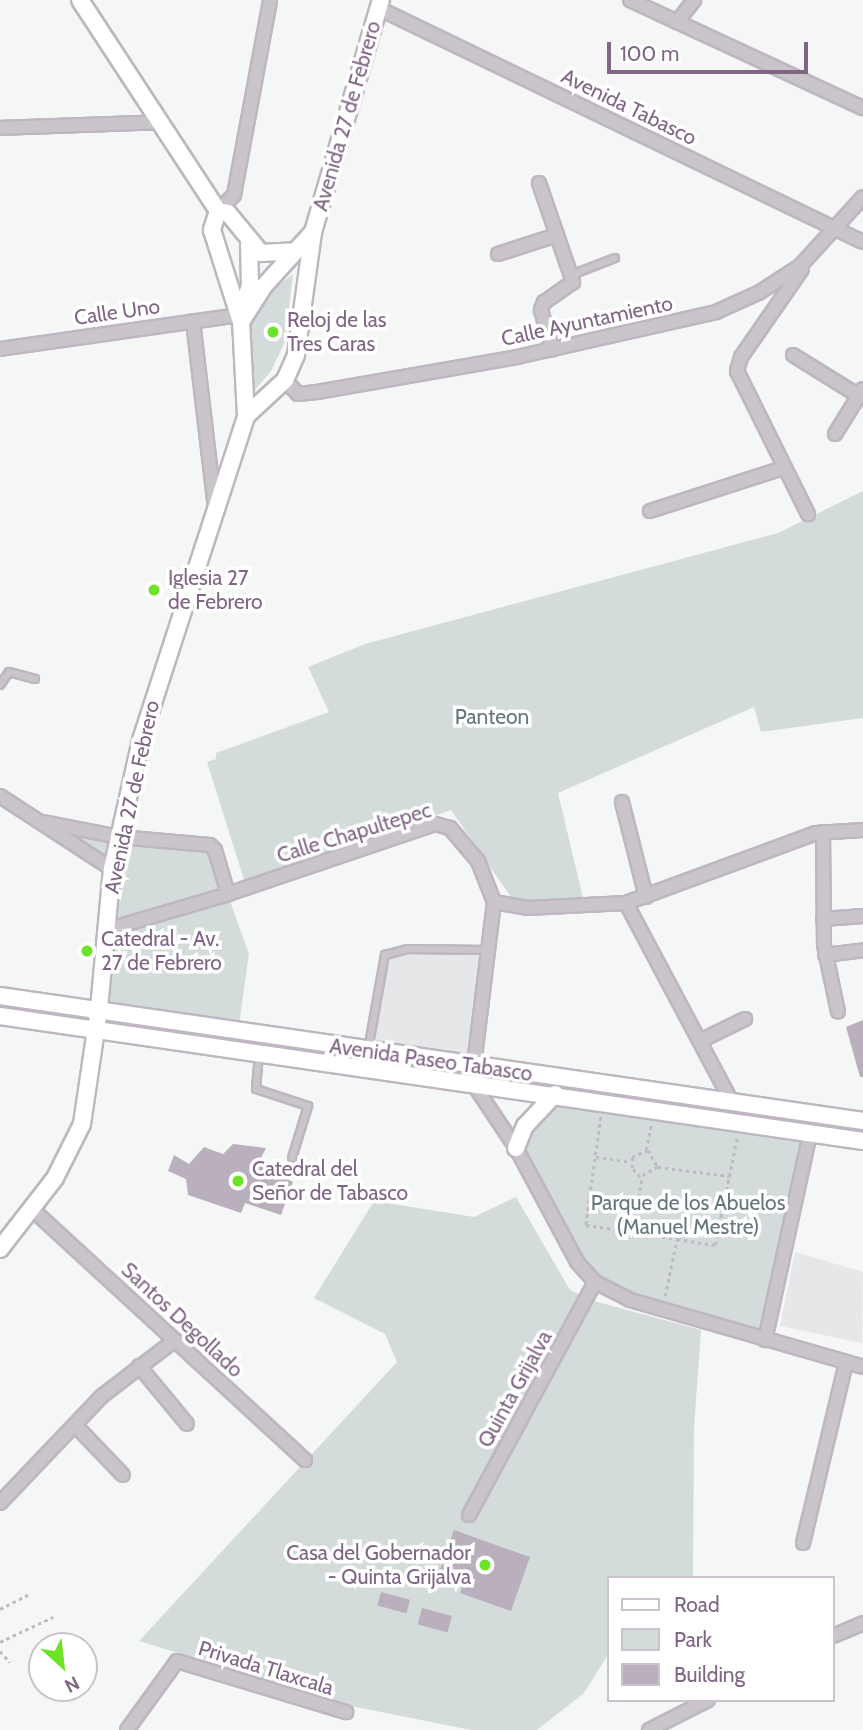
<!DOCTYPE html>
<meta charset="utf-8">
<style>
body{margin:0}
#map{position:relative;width:863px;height:1730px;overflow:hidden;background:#f4f7f5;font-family:Cabin,sans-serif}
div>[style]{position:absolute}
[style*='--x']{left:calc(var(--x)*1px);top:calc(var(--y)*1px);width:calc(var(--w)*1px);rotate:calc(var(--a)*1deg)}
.built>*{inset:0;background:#e6e7e8}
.green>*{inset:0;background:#d3dcdb}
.building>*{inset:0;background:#baafbc;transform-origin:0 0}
.path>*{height:2.5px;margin-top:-1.25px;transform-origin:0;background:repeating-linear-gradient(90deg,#bebabf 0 3.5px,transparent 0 7px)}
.roads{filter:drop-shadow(2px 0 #beb6c0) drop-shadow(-2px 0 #beb6c0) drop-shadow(0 2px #beb6c0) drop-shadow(0 -2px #beb6c0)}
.lane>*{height:6px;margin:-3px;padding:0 3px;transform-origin:3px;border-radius:3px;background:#cac4cb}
.street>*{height:12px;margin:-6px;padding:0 6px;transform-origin:6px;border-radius:6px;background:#cac4cb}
.secondary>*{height:16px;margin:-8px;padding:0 8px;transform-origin:8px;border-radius:8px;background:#fff}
.dots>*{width:19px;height:19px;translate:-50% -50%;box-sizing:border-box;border:4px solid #fff;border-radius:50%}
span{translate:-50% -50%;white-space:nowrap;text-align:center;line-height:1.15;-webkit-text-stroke:7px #fff;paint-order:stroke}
.street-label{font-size:21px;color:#806685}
.poi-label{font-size:21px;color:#806685}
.left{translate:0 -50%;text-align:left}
.right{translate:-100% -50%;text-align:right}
.park-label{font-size:21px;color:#65777c}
.legend{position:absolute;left:607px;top:1576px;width:228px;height:126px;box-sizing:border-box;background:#fff;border:2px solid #ccc2ce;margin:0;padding:9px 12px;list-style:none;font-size:21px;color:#806685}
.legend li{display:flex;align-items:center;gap:14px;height:35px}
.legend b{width:35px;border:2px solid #ccc2ce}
.north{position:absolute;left:28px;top:1632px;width:70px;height:70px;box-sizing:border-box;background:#fff;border:2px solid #ccc2ce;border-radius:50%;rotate:153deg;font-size:19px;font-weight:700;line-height:28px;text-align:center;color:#806685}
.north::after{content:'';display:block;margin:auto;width:24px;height:32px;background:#6de328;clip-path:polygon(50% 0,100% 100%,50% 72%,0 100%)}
.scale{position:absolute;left:607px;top:42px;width:201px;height:32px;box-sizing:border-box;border:4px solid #806685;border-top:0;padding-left:9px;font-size:21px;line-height:24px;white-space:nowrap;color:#806685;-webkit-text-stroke:5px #fff;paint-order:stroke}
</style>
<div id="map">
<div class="built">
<div style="clip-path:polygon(407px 951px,486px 952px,471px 1064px,370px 1049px,386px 957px)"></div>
<div style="clip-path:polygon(795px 1252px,863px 1272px,862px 1343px,780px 1326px)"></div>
</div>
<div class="green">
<div style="clip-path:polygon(293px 274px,285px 342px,271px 371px,254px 391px,247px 353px,252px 318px,277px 286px)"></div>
<div style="clip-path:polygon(863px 491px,863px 718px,761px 732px,754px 707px,558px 793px,583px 898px,513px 900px,451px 810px,245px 883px,207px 762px,216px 759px,216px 753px,329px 712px,308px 667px,365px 644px,778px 533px)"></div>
<div style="clip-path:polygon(42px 822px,210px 845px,249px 954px,238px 1031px,99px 1009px,112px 869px)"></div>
<div style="clip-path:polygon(555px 1094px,810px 1133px,765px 1340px,595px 1282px,516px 1148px)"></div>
<div style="clip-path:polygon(516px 1197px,570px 1290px,594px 1301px,701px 1330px,694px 1427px,693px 1578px,609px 1578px,609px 1653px,584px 1693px,537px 1730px,471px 1730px,351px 1706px,139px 1641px,397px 1362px,385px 1334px,314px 1298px,374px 1201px,474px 1217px)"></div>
</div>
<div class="building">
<div style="clip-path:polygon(863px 1020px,863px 1077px,860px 1077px,846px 1027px)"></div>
<div style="clip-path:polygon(233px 1144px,266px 1148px,258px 1164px,293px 1182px,281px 1215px,245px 1203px,241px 1213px,188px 1195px,186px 1179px,168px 1171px,174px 1155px,189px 1164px,204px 1147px,223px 1154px)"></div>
<div style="clip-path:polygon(454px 1530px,530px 1557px,511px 1611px,460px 1593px,464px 1581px,439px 1572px)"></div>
<div style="left:381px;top:1592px;width:30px;height:14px;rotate:15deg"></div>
<div style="left:422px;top:1608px;width:31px;height:17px;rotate:15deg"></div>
</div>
<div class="path">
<div style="--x:601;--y:1117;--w:109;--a:97.9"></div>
<div style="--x:586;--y:1225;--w:92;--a:8.7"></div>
<div style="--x:646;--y:1150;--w:25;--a:-78"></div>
<div style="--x:596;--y:1157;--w:35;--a:8"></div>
<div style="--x:658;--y:1167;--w:21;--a:151"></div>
<div style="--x:640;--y:1177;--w:12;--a:-132"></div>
<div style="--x:632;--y:1168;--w:11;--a:-90"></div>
<div style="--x:632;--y:1157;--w:17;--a:-24"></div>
<div style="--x:648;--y:1150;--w:20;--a:60"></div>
<div style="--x:658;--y:1167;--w:72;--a:7.2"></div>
<div style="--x:633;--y:1232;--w:56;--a:-80.7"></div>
<div style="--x:665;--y:1296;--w:58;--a:-78.1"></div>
<div style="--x:677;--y:1239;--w:38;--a:9"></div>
<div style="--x:715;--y:1245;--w:109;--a:-78.4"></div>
<div style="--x:0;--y:1609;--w:33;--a:-27"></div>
<div style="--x:0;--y:1642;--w:59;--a:-25.3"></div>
<div style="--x:0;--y:1651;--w:15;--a:48"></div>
</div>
<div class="roads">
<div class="lane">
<div style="--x:571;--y:275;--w:47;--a:-21.1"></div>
<div style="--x:0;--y:685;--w:16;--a:-55"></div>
<div style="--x:9;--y:672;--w:27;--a:15"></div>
<div style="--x:368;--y:1050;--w:97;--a:-79.9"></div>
<div style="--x:385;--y:955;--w:23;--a:-15"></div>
<div style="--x:407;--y:949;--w:81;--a:0.7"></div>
<div style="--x:259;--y:1054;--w:35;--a:95"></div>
<div style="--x:256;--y:1089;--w:55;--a:18.1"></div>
<div style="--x:308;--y:1106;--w:54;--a:107.1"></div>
</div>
<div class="street">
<div style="--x:630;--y:0;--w:257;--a:24.9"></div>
<div style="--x:378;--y:8;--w:538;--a:25.76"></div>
<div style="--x:677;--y:22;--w:28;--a:-52"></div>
<div style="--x:0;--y:128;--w:161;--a:-2.1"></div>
<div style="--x:539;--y:183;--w:105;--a:71"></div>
<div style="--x:573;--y:282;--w:35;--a:145"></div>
<div style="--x:544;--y:302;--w:9;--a:111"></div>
<div style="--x:541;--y:310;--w:41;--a:74.2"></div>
<div style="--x:218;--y:211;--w:23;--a:-45"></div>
<div style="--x:234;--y:195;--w:198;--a:-79.5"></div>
<div style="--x:498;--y:254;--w:62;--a:-17.9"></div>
<div style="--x:802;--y:269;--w:107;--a:124.7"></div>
<div style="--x:741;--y:357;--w:15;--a:106"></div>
<div style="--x:737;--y:371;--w:160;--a:63.6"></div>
<div style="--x:193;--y:321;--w:188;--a:83.3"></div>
<div style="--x:0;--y:349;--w:241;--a:-8.1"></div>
<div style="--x:793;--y:355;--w:78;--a:31.8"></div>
<div style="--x:285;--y:380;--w:19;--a:47"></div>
<div style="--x:298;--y:394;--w:19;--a:-6"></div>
<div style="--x:317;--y:392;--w:203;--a:-9.9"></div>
<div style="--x:517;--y:357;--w:204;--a:-12.7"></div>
<div style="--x:716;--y:312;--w:48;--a:-24.4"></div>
<div style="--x:760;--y:292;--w:48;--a:-33"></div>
<div style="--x:800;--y:266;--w:93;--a:-47.6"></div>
<div style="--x:835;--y:434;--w:53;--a:-58.1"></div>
<div style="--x:650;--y:511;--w:140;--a:-17.9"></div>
<div style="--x:0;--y:796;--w:134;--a:33.1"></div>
<div style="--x:622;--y:802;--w:98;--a:75.8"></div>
<div style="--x:42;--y:822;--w:78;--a:11"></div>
<div style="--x:119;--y:837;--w:91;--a:5"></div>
<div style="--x:210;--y:845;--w:7;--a:45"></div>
<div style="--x:215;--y:850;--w:46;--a:73.5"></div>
<div style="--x:228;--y:894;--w:219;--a:-18.7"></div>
<div style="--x:435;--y:824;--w:16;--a:15"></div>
<div style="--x:450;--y:828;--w:43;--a:49.7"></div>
<div style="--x:478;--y:861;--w:44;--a:68.7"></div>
<div style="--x:494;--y:902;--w:181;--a:97"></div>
<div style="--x:472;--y:1082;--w:79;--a:56.3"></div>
<div style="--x:516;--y:1148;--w:129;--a:61.8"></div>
<div style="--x:577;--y:1262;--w:27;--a:48"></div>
<div style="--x:595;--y:1282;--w:39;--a:27"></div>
<div style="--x:630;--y:1300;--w:242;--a:16"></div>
<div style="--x:823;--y:832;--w:113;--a:89.5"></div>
<div style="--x:824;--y:945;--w:68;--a:78.2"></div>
<div style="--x:494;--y:902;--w:34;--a:10"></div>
<div style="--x:527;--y:908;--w:99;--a:-2.9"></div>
<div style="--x:626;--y:903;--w:202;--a:-20.2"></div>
<div style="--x:816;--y:833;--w:47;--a:-3.7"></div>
<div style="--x:626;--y:903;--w:222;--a:62"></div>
<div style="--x:823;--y:919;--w:40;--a:-4.3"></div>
<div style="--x:106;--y:930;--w:127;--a:-16.4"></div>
<div style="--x:825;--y:955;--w:38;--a:-7"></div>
<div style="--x:702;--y:1040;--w:48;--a:-26"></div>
<div style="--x:32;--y:1209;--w:371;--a:42.6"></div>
<div style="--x:765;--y:1340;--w:212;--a:-77.7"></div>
<div style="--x:139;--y:1366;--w:75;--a:50.4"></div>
<div style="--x:75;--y:1425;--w:69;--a:46.2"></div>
<div style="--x:0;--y:1503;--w:148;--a:-46.4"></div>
<div style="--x:102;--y:1396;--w:92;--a:-37.5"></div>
<div style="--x:469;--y:1515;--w:265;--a:-61.6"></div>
<div style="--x:803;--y:1543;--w:186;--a:-76.6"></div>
<div style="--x:833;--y:1636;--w:33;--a:-23"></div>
<div style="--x:127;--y:1730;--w:85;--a:-54.1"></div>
<div style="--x:177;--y:1661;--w:177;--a:16.8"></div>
<div style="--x:649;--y:1730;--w:66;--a:-27"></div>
</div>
<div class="secondary">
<div style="--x:80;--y:0;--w:252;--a:56.8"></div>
<div style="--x:218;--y:211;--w:20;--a:108"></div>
<div style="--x:212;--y:230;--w:96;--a:72.5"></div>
<div style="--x:218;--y:211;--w:10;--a:11"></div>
<div style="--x:228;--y:213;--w:52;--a:50.5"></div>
<div style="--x:261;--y:253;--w:33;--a:-3"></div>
<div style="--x:243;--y:306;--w:21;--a:-71"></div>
<div style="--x:250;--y:286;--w:43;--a:-91.3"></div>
<div style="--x:246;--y:416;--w:53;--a:-42.7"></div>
<div style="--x:285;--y:380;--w:27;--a:-66"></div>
<div style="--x:296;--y:355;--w:124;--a:-82.1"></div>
<div style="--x:313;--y:232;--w:242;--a:-73.7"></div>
<div style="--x:0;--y:996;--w:872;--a:8.24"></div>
<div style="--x:0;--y:1016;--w:872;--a:8.24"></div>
<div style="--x:516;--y:1148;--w:24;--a:-68"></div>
<div style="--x:525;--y:1126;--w:44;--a:-46.8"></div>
<div style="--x:0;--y:1249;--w:90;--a:-52.2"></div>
<div style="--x:55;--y:1178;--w:60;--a:-63.4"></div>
<div style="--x:82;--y:1124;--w:116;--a:-81.6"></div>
<div style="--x:99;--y:1009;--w:141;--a:-84.7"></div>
<div style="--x:112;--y:869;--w:132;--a:-77.3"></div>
<div style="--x:141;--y:740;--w:341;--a:-72"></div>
<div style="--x:246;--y:416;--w:94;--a:-93"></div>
<div style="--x:241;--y:322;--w:43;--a:-57.4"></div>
<div style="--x:264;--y:286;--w:73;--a:-47.8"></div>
</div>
</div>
<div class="dots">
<div style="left:273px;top:332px;background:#6de328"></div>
<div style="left:154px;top:590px;background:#6de328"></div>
<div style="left:87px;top:951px;background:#6de328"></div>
<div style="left:238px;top:1181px;background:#6de328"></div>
<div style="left:485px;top:1565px;background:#6de328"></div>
</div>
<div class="street-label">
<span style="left:629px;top:107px;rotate:26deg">Avenida Tabasco</span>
<span style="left:347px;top:116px;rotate:-74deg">Avenida 27 de Febrero</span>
<span style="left:117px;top:312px;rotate:-8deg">Calle Uno</span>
<span style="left:587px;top:321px;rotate:-12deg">Calle Ayuntamiento</span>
<span style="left:132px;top:797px;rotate:-78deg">Avenida 27 de Febrero</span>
<span style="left:354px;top:833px;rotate:-17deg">Calle Chapultepec</span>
<span style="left:431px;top:1060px;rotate:8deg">Avenida Paseo Tabasco</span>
<span style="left:182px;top:1320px;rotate:43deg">Santos Degollado</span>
<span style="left:515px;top:1389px;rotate:-61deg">Quinta Grijalva</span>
<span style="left:266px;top:1668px;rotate:17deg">Privada Tlaxcala</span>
</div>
<div class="poi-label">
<span class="left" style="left:287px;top:332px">Reloj de las<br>Tres Caras</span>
<span class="left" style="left:168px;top:590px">Iglesia 27<br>de Febrero</span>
<span class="left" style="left:101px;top:951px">Catedral - Av.<br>27 de Febrero</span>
<span class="left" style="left:252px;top:1181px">Catedral del<br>Señor de Tabasco</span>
<span class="right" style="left:471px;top:1565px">Casa del Gobernador<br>- Quinta Grijalva</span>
</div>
<div class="park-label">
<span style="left:492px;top:717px">Panteon</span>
<span style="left:688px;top:1215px">Parque de los Abuelos<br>(Manuel Mestre)</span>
</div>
<ul class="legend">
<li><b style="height:9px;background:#fff"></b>Road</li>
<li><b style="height:19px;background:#d3dcdb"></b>Park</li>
<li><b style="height:19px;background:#baafbc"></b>Building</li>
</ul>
<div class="north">N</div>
<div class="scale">100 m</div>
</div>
